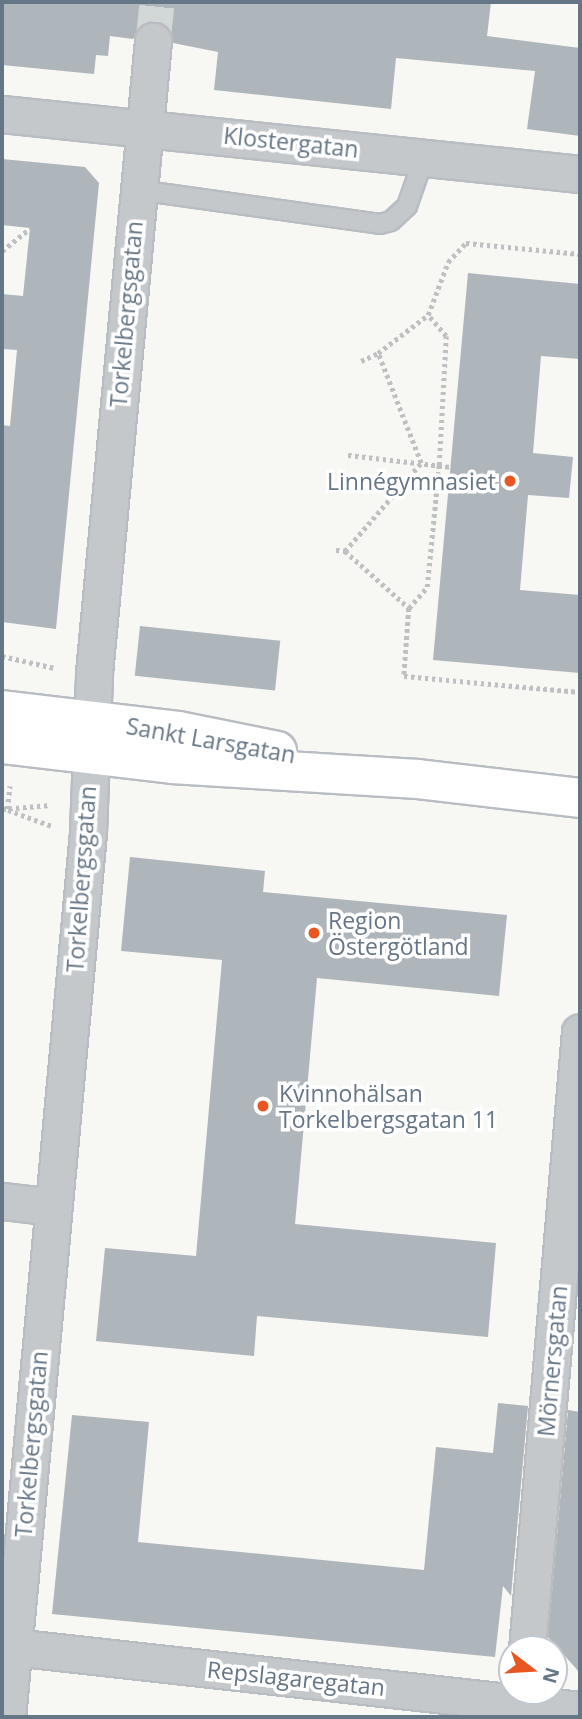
<!DOCTYPE html>
<meta charset="utf-8">
<style>
body{margin:0}
#map{position:relative;width:582px;height:1719px;overflow:hidden;background:#f7f7f4;font-family:"Open Sans",sans-serif}
div>[style]{position:absolute}
[style*='--x']{left:calc(var(--x)*1px);top:calc(var(--y)*1px);width:calc(var(--w)*1px);rotate:calc(var(--a)*1deg)}
.building>*{inset:0;background:#aeb5bb;transform-origin:0 0}
.street-tunnel>*{height:35px;margin-top:-17.5px;transform-origin:0;background:repeating-linear-gradient(90deg,#d2d7d8 0 35px,transparent 0 53px)}
.path>*{height:4.5px;margin-top:-2.25px;transform-origin:0;background:repeating-linear-gradient(90deg,#bec0c2 0 3.5px,transparent 0 7px)}
.roads{filter:drop-shadow(2px 0 #b9bdc2) drop-shadow(-2px 0 #b9bdc2) drop-shadow(0 2px #b9bdc2) drop-shadow(0 -2px #b9bdc2)}
.lane>*{height:18px;margin:-9px;padding:0 9px;transform-origin:9px;border-radius:9px;background:#c4c8cb}
.street>*{height:35px;margin:-17.5px;padding:0 17.5px;transform-origin:17.5px;border-radius:17.5px;background:#c4c8cb}
.secondary>*{height:38px;margin:-19px;padding:0 19px;transform-origin:19px;border-radius:19px;background:#fff}
.dots>*{width:19px;height:19px;translate:-50% -50%;box-sizing:border-box;border:4px solid #fff;border-radius:50%}
span{translate:-50% -50%;white-space:nowrap;text-align:center;line-height:1.15;-webkit-text-stroke:7px #fff;paint-order:stroke}
.street-label{font-size:23px;color:#657686}
.poi-label{font-size:23px;color:#657686}
.right{translate:-100% -50%;text-align:right}
.left{translate:0 -50%;text-align:left}
.frame{position:absolute;inset:0;border:4px solid #657686;pointer-events:none}
.north{position:absolute;left:498px;top:1635px;width:70px;height:70px;box-sizing:border-box;background:#fff;border:2px solid #c1c8cf;border-radius:50%;rotate:107deg;font-size:19px;font-weight:700;line-height:28px;text-align:center;color:#657686}
.north::after{content:'';display:block;margin:auto;width:24px;height:32px;background:#e95622;clip-path:polygon(50% 0,100% 100%,50% 72%,0 100%)}
</style>
<div id="map">
<div class="building">
<div style="clip-path:polygon(2px 2px,491px 2px,487px 36px,580px 48px,580px 136px,527px 129px,535px 71px,396px 58px,391px 109px,214px 90px,218px 52px,173px 43px,171px 32px,156px 21px,144px 23px,133px 39px,110px 36px,108px 56px,96px 55px,94px 74px,2px 65px)"></div>
<div style="clip-path:polygon(2px 159px,85px 167px,99px 183px,56px 629px,2px 622px,2px 425px,10px 426px,17px 350px,2px 349px,2px 294px,23px 296px,30px 228px,2px 225px)"></div>
<div style="clip-path:polygon(468px 273px,580px 284px,580px 359px,541px 356px,533px 453px,573px 457px,569px 498px,528px 495px,520px 590px,580px 595px,580px 673px,433px 660px)"></div>
<div style="left:140px;top:626px;width:141px;height:50px;rotate:6deg"></div>
<div style="clip-path:polygon(130px 857px,265px 871px,263px 892px,507px 915px,499px 996px,317px 978px,295px 1224px,496px 1243px,488px 1337px,257px 1316px,254px 1356px,96px 1341px,105px 1248px,196px 1256px,222px 960px,121px 951px)"></div>
<div style="clip-path:polygon(498px 1403px,528px 1406px,511px 1596px,503px 1586px,495px 1657px,52px 1614px,72px 1415px,149px 1422px,138px 1542px,424px 1570px,436px 1447px,493px 1453px)"></div>
<div style="clip-path:polygon(568px 1410px,580px 1412px,580px 1673px,548px 1637px)"></div>
</div>
<div class="street-tunnel">
<div style="--x:153;--y:41;--w:39;--a:-84"></div>
</div>
<div class="path">
<div style="--x:2;--y:251;--w:36;--a:-39"></div>
<div style="--x:361;--y:361;--w:19;--a:-25"></div>
<div style="--x:378;--y:353;--w:63;--a:-37.2"></div>
<div style="--x:428;--y:315;--w:57;--a:-69.3"></div>
<div style="--x:448;--y:262;--w:26;--a:-47"></div>
<div style="--x:466;--y:243;--w:115;--a:5.5"></div>
<div style="--x:348;--y:455;--w:104;--a:6.6"></div>
<div style="--x:336;--y:550;--w:9;--a:6"></div>
<div style="--x:345;--y:551;--w:86;--a:41.7"></div>
<div style="--x:409;--y:608;--w:68;--a:94.2"></div>
<div style="--x:404;--y:676;--w:177;--a:5.2"></div>
<div style="--x:345;--y:551;--w:116;--a:-49.2"></div>
<div style="--x:421;--y:463;--w:118;--a:-111.4"></div>
<div style="--x:409;--y:608;--w:28;--a:-49"></div>
<div style="--x:427;--y:587;--w:123;--a:-84.4"></div>
<div style="--x:439;--y:465;--w:129;--a:-86.9"></div>
<div style="--x:446;--y:336;--w:28;--a:-131"></div>
<div style="--x:2;--y:656;--w:54;--a:12.8"></div>
<div style="--x:2;--y:809;--w:48;--a:-4.8"></div>
<div style="--x:7;--y:809;--w:23;--a:-83"></div>
<div style="--x:8;--y:810;--w:47;--a:20"></div>
</div>
<div class="roads">
<div class="lane">
<div style="--x:138;--y:190;--w:244;--a:8"></div>
<div style="--x:380;--y:224;--w:11;--a:-15"></div>
<div style="--x:391;--y:221;--w:22;--a:-43"></div>
<div style="--x:407;--y:206;--w:54;--a:-70.6"></div>
</div>
<div class="street">
<div style="--x:2;--y:114;--w:581;--a:5.93"></div>
<div style="--x:2;--y:1201;--w:51;--a:6.7"></div>
<div style="--x:13;--y:1647;--w:570;--a:6.34"></div>
<div style="--x:527;--y:1649;--w:619;--a:-85.09"></div>
<div style="--x:7;--y:1717;--w:889;--a:-84.77"></div>
<div style="--x:88;--y:832;--w:159;--a:-87.8"></div>
<div style="--x:94;--y:673;--w:635;--a:-84.67"></div>
</div>
<div class="secondary">
<div style="--x:2;--y:710;--w:177;--a:6.8"></div>
<div style="--x:178;--y:731;--w:101;--a:11.4"></div>
<div style="--x:2;--y:744;--w:171;--a:6.7"></div>
<div style="--x:172;--y:764;--w:246;--a:3.5"></div>
<div style="--x:418;--y:779;--w:163;--a:6.7"></div>
</div>
</div>
<div class="dots">
<div style="left:510px;top:481px;background:#e95622"></div>
<div style="left:314px;top:933px;background:#e95622"></div>
<div style="left:263px;top:1106px;background:#e95622"></div>
</div>
<div class="street-label">
<span style="left:291px;top:142px;rotate:6deg">Klostergatan</span>
<span style="left:126px;top:314px;rotate:-85deg">Torkelbergsgatan</span>
<span style="left:211px;top:740px;rotate:10deg">Sankt Larsgatan</span>
<span style="left:81px;top:879px;rotate:-86deg">Torkelbergsgatan</span>
<span style="left:552px;top:1361px;rotate:-85deg">Mörnersgatan</span>
<span style="left:31px;top:1444px;rotate:-85deg">Torkelbergsgatan</span>
<span style="left:296px;top:1678px;rotate:6deg">Repslagaregatan</span>
</div>
<div class="poi-label">
<span class="right" style="left:496px;top:481px">Linnégymnasiet</span>
<span class="left" style="left:328px;top:933px">Region<br>Östergötland</span>
<span class="left" style="left:279px;top:1106px">Kvinnohälsan<br>Torkelbergsgatan 11</span>
</div>
<div class="frame"></div>
<div class="north">N</div>
</div>
